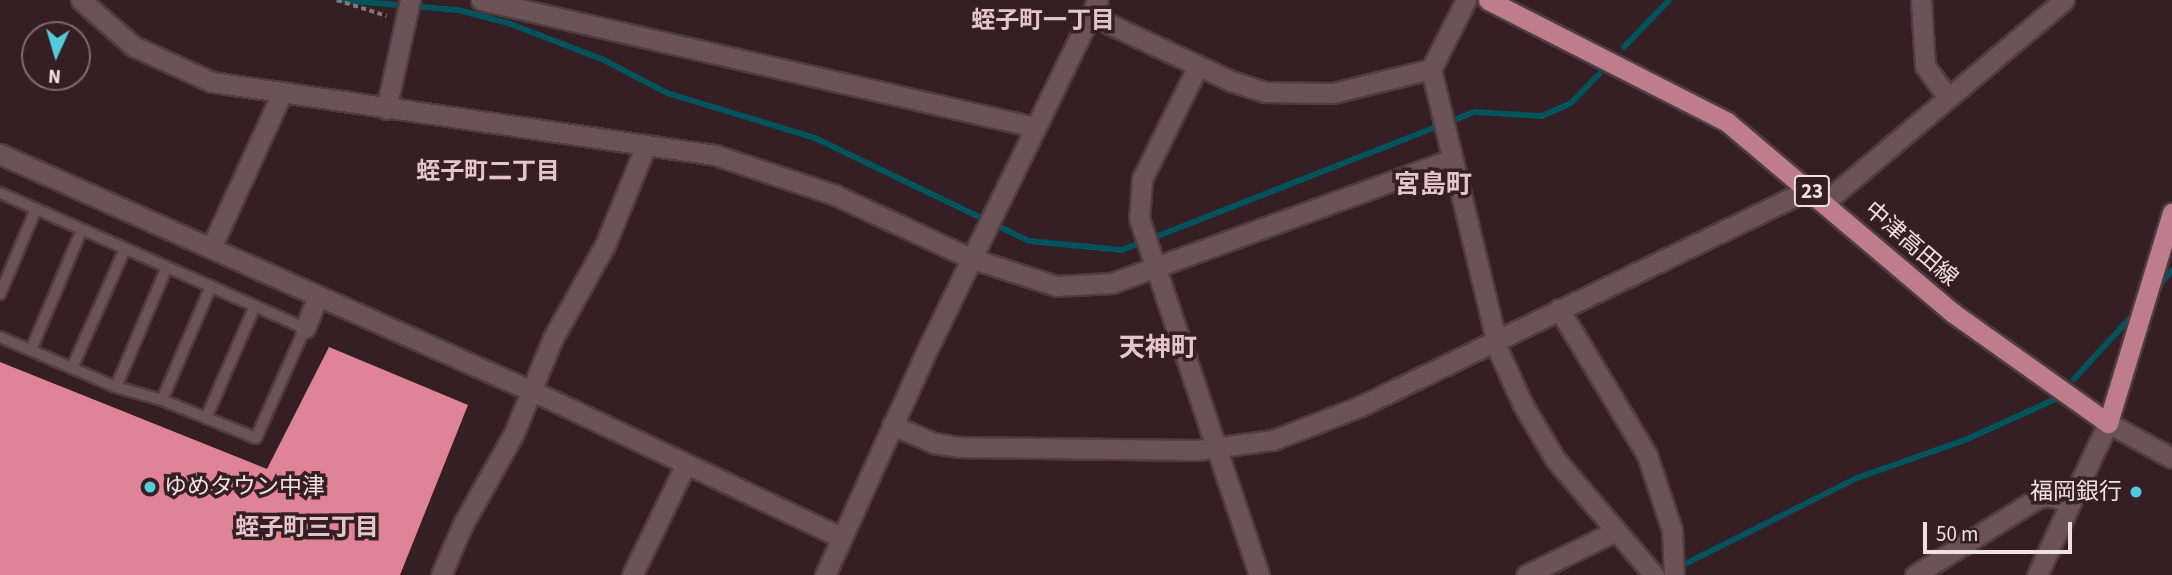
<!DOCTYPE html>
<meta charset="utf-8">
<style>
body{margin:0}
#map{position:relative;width:2172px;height:575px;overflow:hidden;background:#351f24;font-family:"Source Sans 3","Noto Sans JP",sans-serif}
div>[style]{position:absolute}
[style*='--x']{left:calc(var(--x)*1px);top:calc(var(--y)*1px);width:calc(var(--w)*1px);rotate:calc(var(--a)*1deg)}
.stream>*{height:6px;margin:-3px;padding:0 3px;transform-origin:3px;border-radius:3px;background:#00525b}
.building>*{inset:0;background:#df8397}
.path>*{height:3.5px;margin-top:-1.75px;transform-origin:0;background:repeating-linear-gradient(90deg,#867377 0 5px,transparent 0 8.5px)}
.roads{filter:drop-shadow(2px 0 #4e3c40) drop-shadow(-2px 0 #4e3c40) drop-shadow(0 2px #4e3c40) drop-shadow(0 -2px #4e3c40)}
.service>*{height:10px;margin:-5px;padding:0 5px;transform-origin:5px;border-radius:5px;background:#6b5256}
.minor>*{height:19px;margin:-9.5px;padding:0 9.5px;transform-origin:9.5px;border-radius:9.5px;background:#6b5256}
.tertiary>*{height:19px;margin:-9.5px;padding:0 9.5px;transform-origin:9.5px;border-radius:9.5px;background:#6b5256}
.secondary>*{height:19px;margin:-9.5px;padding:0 9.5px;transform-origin:9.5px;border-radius:9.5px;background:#6b5256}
.primary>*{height:19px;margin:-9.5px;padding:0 9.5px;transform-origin:9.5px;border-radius:9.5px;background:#be7d8a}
.dots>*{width:19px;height:19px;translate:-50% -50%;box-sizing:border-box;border:4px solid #351f24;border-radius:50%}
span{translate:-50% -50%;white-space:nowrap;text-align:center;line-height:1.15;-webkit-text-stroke:7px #351f24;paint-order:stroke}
.shield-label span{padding:2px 5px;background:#351f24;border:2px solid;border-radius:5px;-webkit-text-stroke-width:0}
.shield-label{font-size:21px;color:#efe0e2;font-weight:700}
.street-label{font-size:23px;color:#efe0e2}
.poi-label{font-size:23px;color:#efe0e2}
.left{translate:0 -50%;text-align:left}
.right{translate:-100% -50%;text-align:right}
.neighbourhood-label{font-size:24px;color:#e3c5ca;font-weight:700}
.quarter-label{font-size:26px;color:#e3c5ca;font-weight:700}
.north{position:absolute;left:21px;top:21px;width:70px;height:70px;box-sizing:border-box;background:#351f24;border:2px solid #7f6c70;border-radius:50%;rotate:184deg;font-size:19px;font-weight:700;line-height:28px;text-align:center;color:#efe0e2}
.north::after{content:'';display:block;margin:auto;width:24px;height:32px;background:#53cbdb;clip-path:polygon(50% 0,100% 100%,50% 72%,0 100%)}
.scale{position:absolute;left:1923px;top:522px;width:149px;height:32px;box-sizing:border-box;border:4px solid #efe0e2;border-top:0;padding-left:9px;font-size:21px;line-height:24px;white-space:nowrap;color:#efe0e2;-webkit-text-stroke:5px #351f24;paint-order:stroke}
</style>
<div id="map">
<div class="stream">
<div style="--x:339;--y:0;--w:119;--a:4.8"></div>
<div style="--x:458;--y:10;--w:52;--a:14.6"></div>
<div style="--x:508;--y:23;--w:101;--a:21"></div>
<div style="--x:602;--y:59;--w:73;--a:27.6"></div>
<div style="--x:667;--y:93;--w:155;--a:16.9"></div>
<div style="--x:815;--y:138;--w:237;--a:25.7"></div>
<div style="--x:1029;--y:241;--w:93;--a:5.5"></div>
<div style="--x:1122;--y:250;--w:379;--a:-21.4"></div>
<div style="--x:1475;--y:112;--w:67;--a:3.4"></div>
<div style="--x:1542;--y:116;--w:32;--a:-24"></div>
<div style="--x:1571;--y:103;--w:40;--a:-46"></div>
<div style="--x:1624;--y:47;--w:65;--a:-46.2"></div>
<div style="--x:2155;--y:290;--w:26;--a:-50"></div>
<div style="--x:2074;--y:379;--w:88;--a:-47.3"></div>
<div style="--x:1663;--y:575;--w:217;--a:-26.6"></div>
<div style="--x:1857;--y:478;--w:114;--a:-19.4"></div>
<div style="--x:1965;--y:440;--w:100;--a:-24.3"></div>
</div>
<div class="building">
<div style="clip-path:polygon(329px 347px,468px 405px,400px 575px,0 575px,0 362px,267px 469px)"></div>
</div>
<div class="path">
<div style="--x:337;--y:0;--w:52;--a:17.7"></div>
</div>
<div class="roads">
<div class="service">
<div style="--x:0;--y:193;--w:334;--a:23.9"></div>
<div style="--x:305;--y:328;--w:120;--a:114"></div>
<div style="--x:256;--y:438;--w:101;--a:-158"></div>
<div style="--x:162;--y:400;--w:48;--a:-164.2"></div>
<div style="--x:116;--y:387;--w:126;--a:-156.7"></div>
<div style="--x:0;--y:294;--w:92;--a:-67"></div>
<div style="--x:31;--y:350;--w:131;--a:-67.1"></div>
<div style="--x:72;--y:368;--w:130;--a:-66"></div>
<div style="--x:116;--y:387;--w:130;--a:-67"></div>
<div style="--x:162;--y:400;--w:124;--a:-66.7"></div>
<div style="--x:206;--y:418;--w:122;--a:-66.4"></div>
</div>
<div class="minor">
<div style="--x:481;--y:0;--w:568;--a:12.91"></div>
<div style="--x:1466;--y:0;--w:77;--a:116.9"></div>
<div style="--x:1431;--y:69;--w:291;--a:76.5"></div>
<div style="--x:1499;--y:352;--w:58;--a:65.6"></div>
<div style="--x:1523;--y:405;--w:63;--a:59.3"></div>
<div style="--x:1555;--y:459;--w:153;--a:49.5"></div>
<div style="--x:1921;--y:0;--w:66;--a:86.5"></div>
<div style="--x:1925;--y:66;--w:39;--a:54"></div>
<div style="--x:1090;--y:15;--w:156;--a:25.1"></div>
<div style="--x:1231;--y:81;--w:36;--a:18"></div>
<div style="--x:1265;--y:92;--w:68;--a:0.8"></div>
<div style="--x:1333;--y:93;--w:101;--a:-13.8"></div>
<div style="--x:1198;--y:66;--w:126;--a:116.4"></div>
<div style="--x:1142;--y:179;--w:39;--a:94"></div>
<div style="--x:1139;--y:218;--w:377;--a:71.4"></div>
<div style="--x:386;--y:109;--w:112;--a:-77.6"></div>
<div style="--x:0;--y:154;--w:607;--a:24.03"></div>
<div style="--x:554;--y:401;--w:318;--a:25.4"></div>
<div style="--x:1825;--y:202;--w:313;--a:-40.2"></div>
<div style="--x:211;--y:248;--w:168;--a:-65.4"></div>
<div style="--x:970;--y:258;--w:90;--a:18"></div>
<div style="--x:1056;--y:286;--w:56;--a:-3.1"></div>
<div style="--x:1112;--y:283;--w:362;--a:-20"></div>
<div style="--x:1559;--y:309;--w:170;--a:58.9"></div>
<div style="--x:1647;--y:455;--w:79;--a:71.6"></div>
<div style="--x:1672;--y:530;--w:45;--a:87.5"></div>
<div style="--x:305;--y:328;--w:35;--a:-68"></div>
<div style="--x:892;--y:425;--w:46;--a:23.2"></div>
<div style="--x:934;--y:443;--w:26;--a:9"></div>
<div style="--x:960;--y:447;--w:237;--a:0.7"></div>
<div style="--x:1197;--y:450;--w:77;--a:-7.5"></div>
<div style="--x:1273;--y:440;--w:94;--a:-21.1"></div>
<div style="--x:1361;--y:406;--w:499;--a:-25.8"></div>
<div style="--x:632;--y:575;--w:123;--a:-64.1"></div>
<div style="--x:1526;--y:575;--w:100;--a:-26.1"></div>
<div style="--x:1915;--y:575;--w:143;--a:-32.1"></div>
<div style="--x:2036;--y:499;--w:12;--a:-14"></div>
<div style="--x:2048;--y:496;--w:24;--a:15"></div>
</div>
<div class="tertiary">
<div style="--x:81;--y:0;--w:69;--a:41.5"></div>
<div style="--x:133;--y:46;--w:87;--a:24.5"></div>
<div style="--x:212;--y:82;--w:508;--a:8.26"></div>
<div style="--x:715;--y:155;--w:126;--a:18.4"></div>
<div style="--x:835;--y:195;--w:149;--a:25"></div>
<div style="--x:441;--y:575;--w:56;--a:-66.7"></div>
<div style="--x:463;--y:524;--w:104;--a:-60.7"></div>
<div style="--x:514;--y:433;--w:103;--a:-67.7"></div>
<div style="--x:553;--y:338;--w:107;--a:-60.8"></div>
<div style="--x:605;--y:245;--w:108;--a:-67.7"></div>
<div style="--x:825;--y:575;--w:254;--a:-65.6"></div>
<div style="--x:930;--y:344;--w:383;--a:-64"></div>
</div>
<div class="secondary">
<div style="--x:2037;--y:575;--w:168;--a:-65"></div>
<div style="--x:2108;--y:423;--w:73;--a:28.7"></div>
</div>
<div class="primary">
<div style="--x:1488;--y:0;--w:268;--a:27"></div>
<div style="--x:1727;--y:122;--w:296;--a:40.2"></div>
<div style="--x:1953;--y:313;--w:190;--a:35.4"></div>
<div style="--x:2108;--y:423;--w:220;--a:-73.1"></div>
</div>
</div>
<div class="dots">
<div style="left:150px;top:487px;background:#53cbdb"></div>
<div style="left:2136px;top:492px;background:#53cbdb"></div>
</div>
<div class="shield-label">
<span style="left:1812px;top:191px">23</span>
</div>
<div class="street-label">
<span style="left:1911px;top:244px;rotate:41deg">中津高田線</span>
</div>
<div class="poi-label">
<span class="left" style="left:164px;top:487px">ゆめタウン中津</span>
<span class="right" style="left:2122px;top:492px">福岡銀行</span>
</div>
<div class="neighbourhood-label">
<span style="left:1043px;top:21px">蛭子町一丁目</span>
<span style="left:488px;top:172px">蛭子町二丁目</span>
<span style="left:307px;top:528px">蛭子町三丁目</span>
</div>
<div class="quarter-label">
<span style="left:1433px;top:185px">宮島町</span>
<span style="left:1158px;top:348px">天神町</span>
</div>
<div class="north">N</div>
<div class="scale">50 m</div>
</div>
